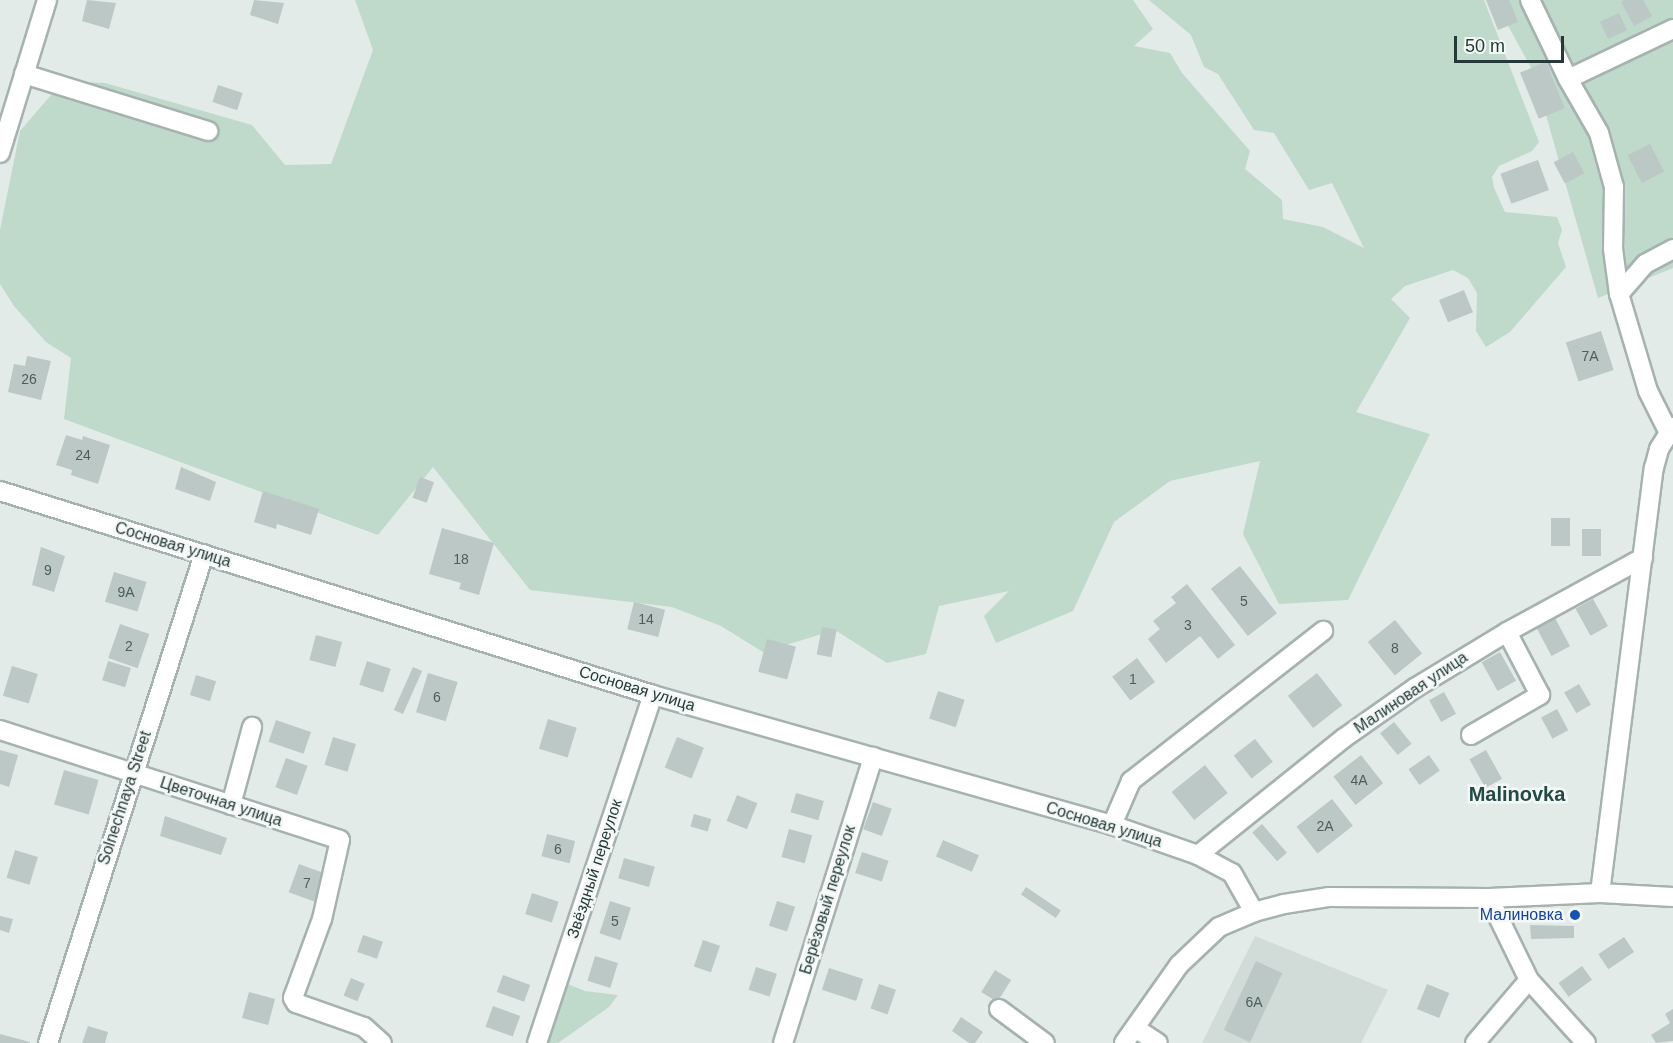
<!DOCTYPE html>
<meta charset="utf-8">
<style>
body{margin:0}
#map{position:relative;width:1673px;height:1043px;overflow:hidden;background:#e3ebe9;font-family:Arial,sans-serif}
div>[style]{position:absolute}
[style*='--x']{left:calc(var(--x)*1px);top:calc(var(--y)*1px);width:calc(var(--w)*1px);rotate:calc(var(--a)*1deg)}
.built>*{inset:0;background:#d1dbd8}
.green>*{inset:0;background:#bfd9ca}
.building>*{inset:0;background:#bcc8c5;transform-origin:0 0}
.roads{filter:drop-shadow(2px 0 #a6b2b0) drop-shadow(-2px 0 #a6b2b0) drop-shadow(0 2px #a6b2b0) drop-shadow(0 -2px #a6b2b0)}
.minor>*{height:18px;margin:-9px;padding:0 9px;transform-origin:9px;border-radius:9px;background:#fff}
.dots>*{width:16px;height:16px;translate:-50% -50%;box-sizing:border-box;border:3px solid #f3f8f6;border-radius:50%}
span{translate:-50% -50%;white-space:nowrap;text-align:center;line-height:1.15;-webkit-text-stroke:5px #f3f8f6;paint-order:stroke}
.number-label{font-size:14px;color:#4b5e5b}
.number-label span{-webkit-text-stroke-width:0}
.street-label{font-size:16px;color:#253a38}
.transit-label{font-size:16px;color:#164399}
.right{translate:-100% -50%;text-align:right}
.quarter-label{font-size:20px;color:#234a47;font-weight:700}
.scale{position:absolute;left:1454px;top:36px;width:110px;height:27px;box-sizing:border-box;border:3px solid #253a38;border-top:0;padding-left:8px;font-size:18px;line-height:21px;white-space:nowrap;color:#253a38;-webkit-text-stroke:4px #f3f8f6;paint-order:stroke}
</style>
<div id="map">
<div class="built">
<div style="clip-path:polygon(1255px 936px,1388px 990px,1361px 1043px,1202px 1043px)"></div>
</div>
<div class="green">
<div style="clip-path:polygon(355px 0,1133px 0,1153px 29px,1134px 46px,1170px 53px,1182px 73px,1250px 151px,1245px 169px,1282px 200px,1283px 219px,1323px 227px,1364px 248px,1332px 183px,1309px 190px,1274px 133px,1254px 130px,1218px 74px,1204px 67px,1191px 35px,1149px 0,1484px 0,1539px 142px,1532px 151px,1499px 166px,1492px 177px,1494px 188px,1505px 212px,1557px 217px,1562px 230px,1558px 243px,1566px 267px,1510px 332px,1486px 347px,1476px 331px,1477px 293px,1468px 278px,1453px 270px,1405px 286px,1391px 299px,1410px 318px,1356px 412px,1430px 434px,1348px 600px,1279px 604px,1243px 534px,1260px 461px,1170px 481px,1114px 522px,1073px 611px,996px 643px,984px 616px,1009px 591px,939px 606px,926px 654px,887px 663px,835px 630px,763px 652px,721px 626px,672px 607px,530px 590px,433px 467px,378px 535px,64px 419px,71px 358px,46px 342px,14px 306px,0 284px,0 230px,20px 131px,63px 81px,105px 83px,252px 125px,285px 165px,331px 164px,373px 50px)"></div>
<div style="clip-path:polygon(1494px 0,1673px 0,1673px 268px,1598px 298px,1534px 73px)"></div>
<div style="clip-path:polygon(558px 980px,585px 991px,618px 995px,609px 1007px,558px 1043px,537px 1043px)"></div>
</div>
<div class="building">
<div style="clip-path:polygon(87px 0,116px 3px,109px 29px,82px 21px)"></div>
<div style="clip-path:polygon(254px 0,284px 3px,278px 24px,250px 15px)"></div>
<div style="clip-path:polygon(1486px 0,1509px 0,1518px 22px,1498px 30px)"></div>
<div style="clip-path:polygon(1624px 0,1643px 0,1652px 16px,1634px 26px,1621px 2px)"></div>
<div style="left:1619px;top:13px;width:19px;height:21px;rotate:65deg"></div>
<div style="left:1546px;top:62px;width:50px;height:28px;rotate:68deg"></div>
<div style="left:218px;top:85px;width:26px;height:18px;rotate:18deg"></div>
<div style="left:1650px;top:144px;width:31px;height:25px;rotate:63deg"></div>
<div style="left:1573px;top:152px;width:24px;height:22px;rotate:62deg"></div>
<div style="left:1538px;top:160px;width:32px;height:40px;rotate:70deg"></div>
<div style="left:1464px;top:290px;width:24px;height:27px;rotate:68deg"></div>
<div style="left:1601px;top:331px;width:41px;height:37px;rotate:72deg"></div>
<div style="clip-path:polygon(27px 356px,51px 361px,41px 400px,8px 392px,14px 364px,25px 366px)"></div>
<div style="clip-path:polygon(66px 435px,82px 440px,83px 436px,110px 445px,98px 484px,71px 475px,72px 470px,56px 465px)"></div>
<div style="clip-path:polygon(181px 467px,216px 482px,210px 501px,175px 489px)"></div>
<div style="left:420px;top:477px;width:15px;height:22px;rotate:20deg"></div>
<div style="clip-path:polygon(263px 491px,319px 509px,311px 535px,277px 524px,276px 529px,254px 522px)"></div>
<div style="left:1551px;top:518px;width:19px;height:28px"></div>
<div style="clip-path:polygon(442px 528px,494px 543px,479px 595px,459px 589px,461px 583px,429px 574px)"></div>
<div style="left:1582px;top:529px;width:19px;height:27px"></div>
<div style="clip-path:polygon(41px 547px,65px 556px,54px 592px,32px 585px)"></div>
<div style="left:1240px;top:566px;width:60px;height:37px;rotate:52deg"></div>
<div style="left:114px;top:572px;width:34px;height:31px;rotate:17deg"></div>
<div style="clip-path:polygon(1187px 584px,1235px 645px,1218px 659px,1200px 636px,1166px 663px,1148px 639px,1160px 629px,1153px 621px,1176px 603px,1171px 597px)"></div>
<div style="left:1593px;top:599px;width:31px;height:20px;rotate:61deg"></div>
<div style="left:634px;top:602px;width:32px;height:28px;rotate:14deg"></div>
<div style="left:1555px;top:618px;width:32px;height:21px;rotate:62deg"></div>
<div style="left:1395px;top:620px;width:43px;height:35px;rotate:51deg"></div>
<div style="left:120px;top:624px;width:31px;height:36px;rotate:19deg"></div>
<div style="left:822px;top:627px;width:15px;height:28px;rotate:11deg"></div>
<div style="left:316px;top:635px;width:27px;height:26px;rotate:15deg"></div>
<div style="left:767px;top:639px;width:30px;height:34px;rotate:15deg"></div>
<div style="left:1500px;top:652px;width:33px;height:21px;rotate:61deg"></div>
<div style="left:1137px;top:658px;width:30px;height:31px;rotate:53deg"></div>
<div style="left:108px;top:661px;width:24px;height:20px;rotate:17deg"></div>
<div style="left:367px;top:661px;width:25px;height:25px;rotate:18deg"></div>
<div style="left:12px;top:666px;width:27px;height:31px;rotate:17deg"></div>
<div style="left:413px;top:667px;width:10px;height:47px;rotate:24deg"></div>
<div style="left:428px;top:673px;width:31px;height:41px;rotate:17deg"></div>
<div style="left:1317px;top:673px;width:41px;height:37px;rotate:52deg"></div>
<div style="left:196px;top:675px;width:21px;height:21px;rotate:17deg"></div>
<div style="left:1579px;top:684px;width:24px;height:17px;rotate:60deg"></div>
<div style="left:938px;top:691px;width:28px;height:29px;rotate:18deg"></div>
<div style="left:1444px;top:692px;width:25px;height:17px;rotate:61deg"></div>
<div style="left:1557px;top:709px;width:24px;height:18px;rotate:62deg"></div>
<div style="left:548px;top:719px;width:30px;height:31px;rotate:17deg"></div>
<div style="left:276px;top:720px;width:37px;height:23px;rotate:19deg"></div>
<div style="left:1394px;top:722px;width:28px;height:18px;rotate:51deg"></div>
<div style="left:333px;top:737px;width:24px;height:29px;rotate:17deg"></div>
<div style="left:677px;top:737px;width:29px;height:33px;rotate:22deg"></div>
<div style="left:1255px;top:739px;width:29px;height:27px;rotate:52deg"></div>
<div style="clip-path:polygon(0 750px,18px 755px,9px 787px,0 784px)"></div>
<div style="left:1486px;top:750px;width:33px;height:19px;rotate:61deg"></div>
<div style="left:1361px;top:755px;width:36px;height:35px;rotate:52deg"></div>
<div style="left:1429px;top:755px;width:19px;height:25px;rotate:55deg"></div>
<div style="left:286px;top:758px;width:23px;height:31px;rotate:20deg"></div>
<div style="left:1205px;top:765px;width:36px;height:43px;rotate:51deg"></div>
<div style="left:64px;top:770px;width:36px;height:36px;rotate:16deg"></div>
<div style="left:796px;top:793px;width:29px;height:20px;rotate:16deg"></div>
<div style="left:737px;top:795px;width:22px;height:28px;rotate:22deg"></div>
<div style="left:1332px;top:799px;width:34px;height:45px;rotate:52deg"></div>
<div style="left:873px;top:802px;width:20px;height:29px;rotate:20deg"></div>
<div style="left:694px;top:814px;width:18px;height:13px;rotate:16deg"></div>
<div style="clip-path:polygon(165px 816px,227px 838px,221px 855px,160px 836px)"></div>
<div style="left:1262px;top:824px;width:38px;height:13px;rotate:49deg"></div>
<div style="left:789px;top:829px;width:24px;height:29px;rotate:15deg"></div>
<div style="left:547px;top:834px;width:29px;height:23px;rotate:14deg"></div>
<div style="left:943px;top:840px;width:39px;height:18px;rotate:23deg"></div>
<div style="left:15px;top:850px;width:24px;height:29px;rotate:17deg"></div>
<div style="left:862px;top:852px;width:28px;height:22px;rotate:18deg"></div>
<div style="left:624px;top:858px;width:32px;height:21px;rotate:16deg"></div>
<div style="left:299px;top:864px;width:27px;height:30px;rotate:20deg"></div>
<div style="left:1026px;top:887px;width:42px;height:9px;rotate:34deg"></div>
<div style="left:532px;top:893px;width:28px;height:22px;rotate:18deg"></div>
<div style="left:610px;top:901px;width:22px;height:34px;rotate:18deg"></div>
<div style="left:777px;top:901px;width:19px;height:26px;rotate:18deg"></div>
<div style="clip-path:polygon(0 916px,13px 919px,9px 933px,0 930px)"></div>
<div style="clip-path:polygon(1530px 925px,1574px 926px,1574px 938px,1531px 939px)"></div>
<div style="left:363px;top:935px;width:21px;height:18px;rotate:19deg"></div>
<div style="left:1624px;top:937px;width:18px;height:31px;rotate:56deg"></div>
<div style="left:703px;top:940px;width:18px;height:28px;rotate:19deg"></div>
<div style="left:595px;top:956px;width:24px;height:26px;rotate:17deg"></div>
<div style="left:1256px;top:961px;width:29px;height:76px;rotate:25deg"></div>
<div style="left:1582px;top:966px;width:17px;height:29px;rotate:54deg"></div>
<div style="left:756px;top:967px;width:22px;height:24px;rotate:18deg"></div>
<div style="left:829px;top:968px;width:36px;height:23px;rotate:18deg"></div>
<div style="left:995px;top:970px;width:19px;height:26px;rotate:32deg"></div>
<div style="left:503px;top:975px;width:29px;height:18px;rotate:20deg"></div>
<div style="left:351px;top:978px;width:15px;height:19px;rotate:23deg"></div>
<div style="left:879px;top:984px;width:18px;height:26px;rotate:19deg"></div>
<div style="left:1427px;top:984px;width:24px;height:27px;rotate:22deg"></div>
<div style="left:249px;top:992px;width:27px;height:27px;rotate:15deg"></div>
<div style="left:493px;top:1006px;width:29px;height:22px;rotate:20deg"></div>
<div style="clip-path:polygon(1673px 1009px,1673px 1041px,1656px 1043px,1651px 1035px,1670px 1023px,1665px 1014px)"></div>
<div style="clip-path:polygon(961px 1017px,983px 1032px,975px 1043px,969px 1043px,952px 1031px)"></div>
<div style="clip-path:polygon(88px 1026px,108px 1032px,105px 1043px,82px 1043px)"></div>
<div style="clip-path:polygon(0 1034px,30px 1042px,30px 1043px,0 1043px)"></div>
</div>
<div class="roads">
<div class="minor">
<div style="--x:1530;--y:0;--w:88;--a:64.3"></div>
<div style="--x:1568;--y:79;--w:62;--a:60.1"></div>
<div style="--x:1599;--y:133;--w:56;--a:74.5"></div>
<div style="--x:1614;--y:187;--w:62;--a:90.9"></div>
<div style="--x:1613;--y:249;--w:45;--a:82.4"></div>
<div style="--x:24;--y:74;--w:193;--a:17.2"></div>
<div style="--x:1568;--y:79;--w:116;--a:-25.5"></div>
<div style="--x:0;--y:153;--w:160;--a:-72.9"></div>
<div style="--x:1668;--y:431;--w:45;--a:-116.6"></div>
<div style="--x:1648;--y:391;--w:101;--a:-106.6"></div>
<div style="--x:1619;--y:294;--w:40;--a:-49"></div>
<div style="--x:1645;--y:264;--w:32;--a:-28"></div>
<div style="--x:0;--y:491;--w:684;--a:17.35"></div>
<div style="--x:653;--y:695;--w:477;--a:15.8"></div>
<div style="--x:1112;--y:825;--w:91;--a:19.2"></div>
<div style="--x:1198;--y:855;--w:38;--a:28"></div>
<div style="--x:1232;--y:873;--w:45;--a:60.6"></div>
<div style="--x:0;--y:730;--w:357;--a:17.9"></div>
<div style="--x:340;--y:840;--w:81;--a:102.8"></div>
<div style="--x:322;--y:919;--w:84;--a:110.2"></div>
<div style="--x:293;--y:998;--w:6;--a:59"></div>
<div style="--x:296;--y:1003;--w:72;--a:19.4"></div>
<div style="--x:364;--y:1027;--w:24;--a:42"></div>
<div style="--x:1471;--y:735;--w:80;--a:-30.1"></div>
<div style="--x:1540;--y:695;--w:71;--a:-117.6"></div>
<div style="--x:231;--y:805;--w:81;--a:-74.9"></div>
<div style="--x:1112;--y:825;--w:48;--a:-66.6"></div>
<div style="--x:1131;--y:781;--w:244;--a:-38"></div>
<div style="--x:1198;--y:855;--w:187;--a:-38.7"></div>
<div style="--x:1344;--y:738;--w:87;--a:-35.2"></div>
<div style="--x:1415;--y:688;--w:108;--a:-31.3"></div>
<div style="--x:1507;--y:632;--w:155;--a:-28.6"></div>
<div style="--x:1600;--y:893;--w:73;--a:3.1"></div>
<div style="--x:1489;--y:898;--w:91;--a:64"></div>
<div style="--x:1529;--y:980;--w:85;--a:47.9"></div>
<div style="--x:999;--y:1009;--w:57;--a:36.5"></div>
<div style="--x:1135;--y:1028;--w:27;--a:33"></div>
<div style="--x:48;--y:1043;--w:513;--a:-72.31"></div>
<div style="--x:537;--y:1043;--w:367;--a:-71.6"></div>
<div style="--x:783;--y:1043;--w:300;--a:-72.5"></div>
<div style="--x:1124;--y:1043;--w:95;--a:-54.8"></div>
<div style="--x:1179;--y:965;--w:55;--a:-43.5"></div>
<div style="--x:1219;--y:927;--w:38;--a:-23"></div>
<div style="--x:1254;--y:912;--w:31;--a:-15"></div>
<div style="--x:1284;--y:904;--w:46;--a:-8.8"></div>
<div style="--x:1329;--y:897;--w:160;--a:0.4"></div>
<div style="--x:1489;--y:898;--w:111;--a:-2.6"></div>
<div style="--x:1600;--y:893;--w:428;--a:-82.8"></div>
<div style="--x:1654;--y:468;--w:20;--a:-75"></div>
<div style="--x:1659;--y:449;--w:26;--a:-58"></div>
<div style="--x:1475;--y:1043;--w:83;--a:-49.4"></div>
</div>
</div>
<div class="dots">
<div style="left:1575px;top:915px;background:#1a4fb4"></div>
</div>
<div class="number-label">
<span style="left:1590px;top:356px">7А</span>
<span style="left:29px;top:379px">26</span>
<span style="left:83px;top:455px">24</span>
<span style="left:461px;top:559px">18</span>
<span style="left:48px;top:570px">9</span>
<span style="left:126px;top:592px">9А</span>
<span style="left:1244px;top:601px">5</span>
<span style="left:646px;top:619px">14</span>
<span style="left:1188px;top:625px">3</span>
<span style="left:129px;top:646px">2</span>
<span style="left:1395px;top:648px">8</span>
<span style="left:1133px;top:679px">1</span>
<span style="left:437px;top:697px">6</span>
<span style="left:1359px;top:780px">4А</span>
<span style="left:1325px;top:826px">2А</span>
<span style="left:558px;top:849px">6</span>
<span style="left:307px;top:883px">7</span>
<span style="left:615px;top:921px">5</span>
<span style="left:1254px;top:1002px">6А</span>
</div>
<div class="street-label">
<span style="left:173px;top:545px;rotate:17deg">Сосновая улица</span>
<span style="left:637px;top:689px;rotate:17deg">Сосновая улица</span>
<span style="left:1411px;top:693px;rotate:-34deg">Малиновая улица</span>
<span style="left:125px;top:798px;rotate:-72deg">Solnechnaya Street</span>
<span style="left:221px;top:802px;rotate:18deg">Цветочная улица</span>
<span style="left:1104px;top:825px;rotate:17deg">Сосновая улица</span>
<span style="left:595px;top:869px;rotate:-72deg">Звёздный переулок</span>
<span style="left:828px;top:900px;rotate:-73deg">Берёзовый переулок</span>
</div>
<div class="transit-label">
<span class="right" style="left:1563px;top:915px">Малиновка</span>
</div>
<div class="quarter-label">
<span style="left:1517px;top:794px">Malinovka</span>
</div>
<div class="scale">50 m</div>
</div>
